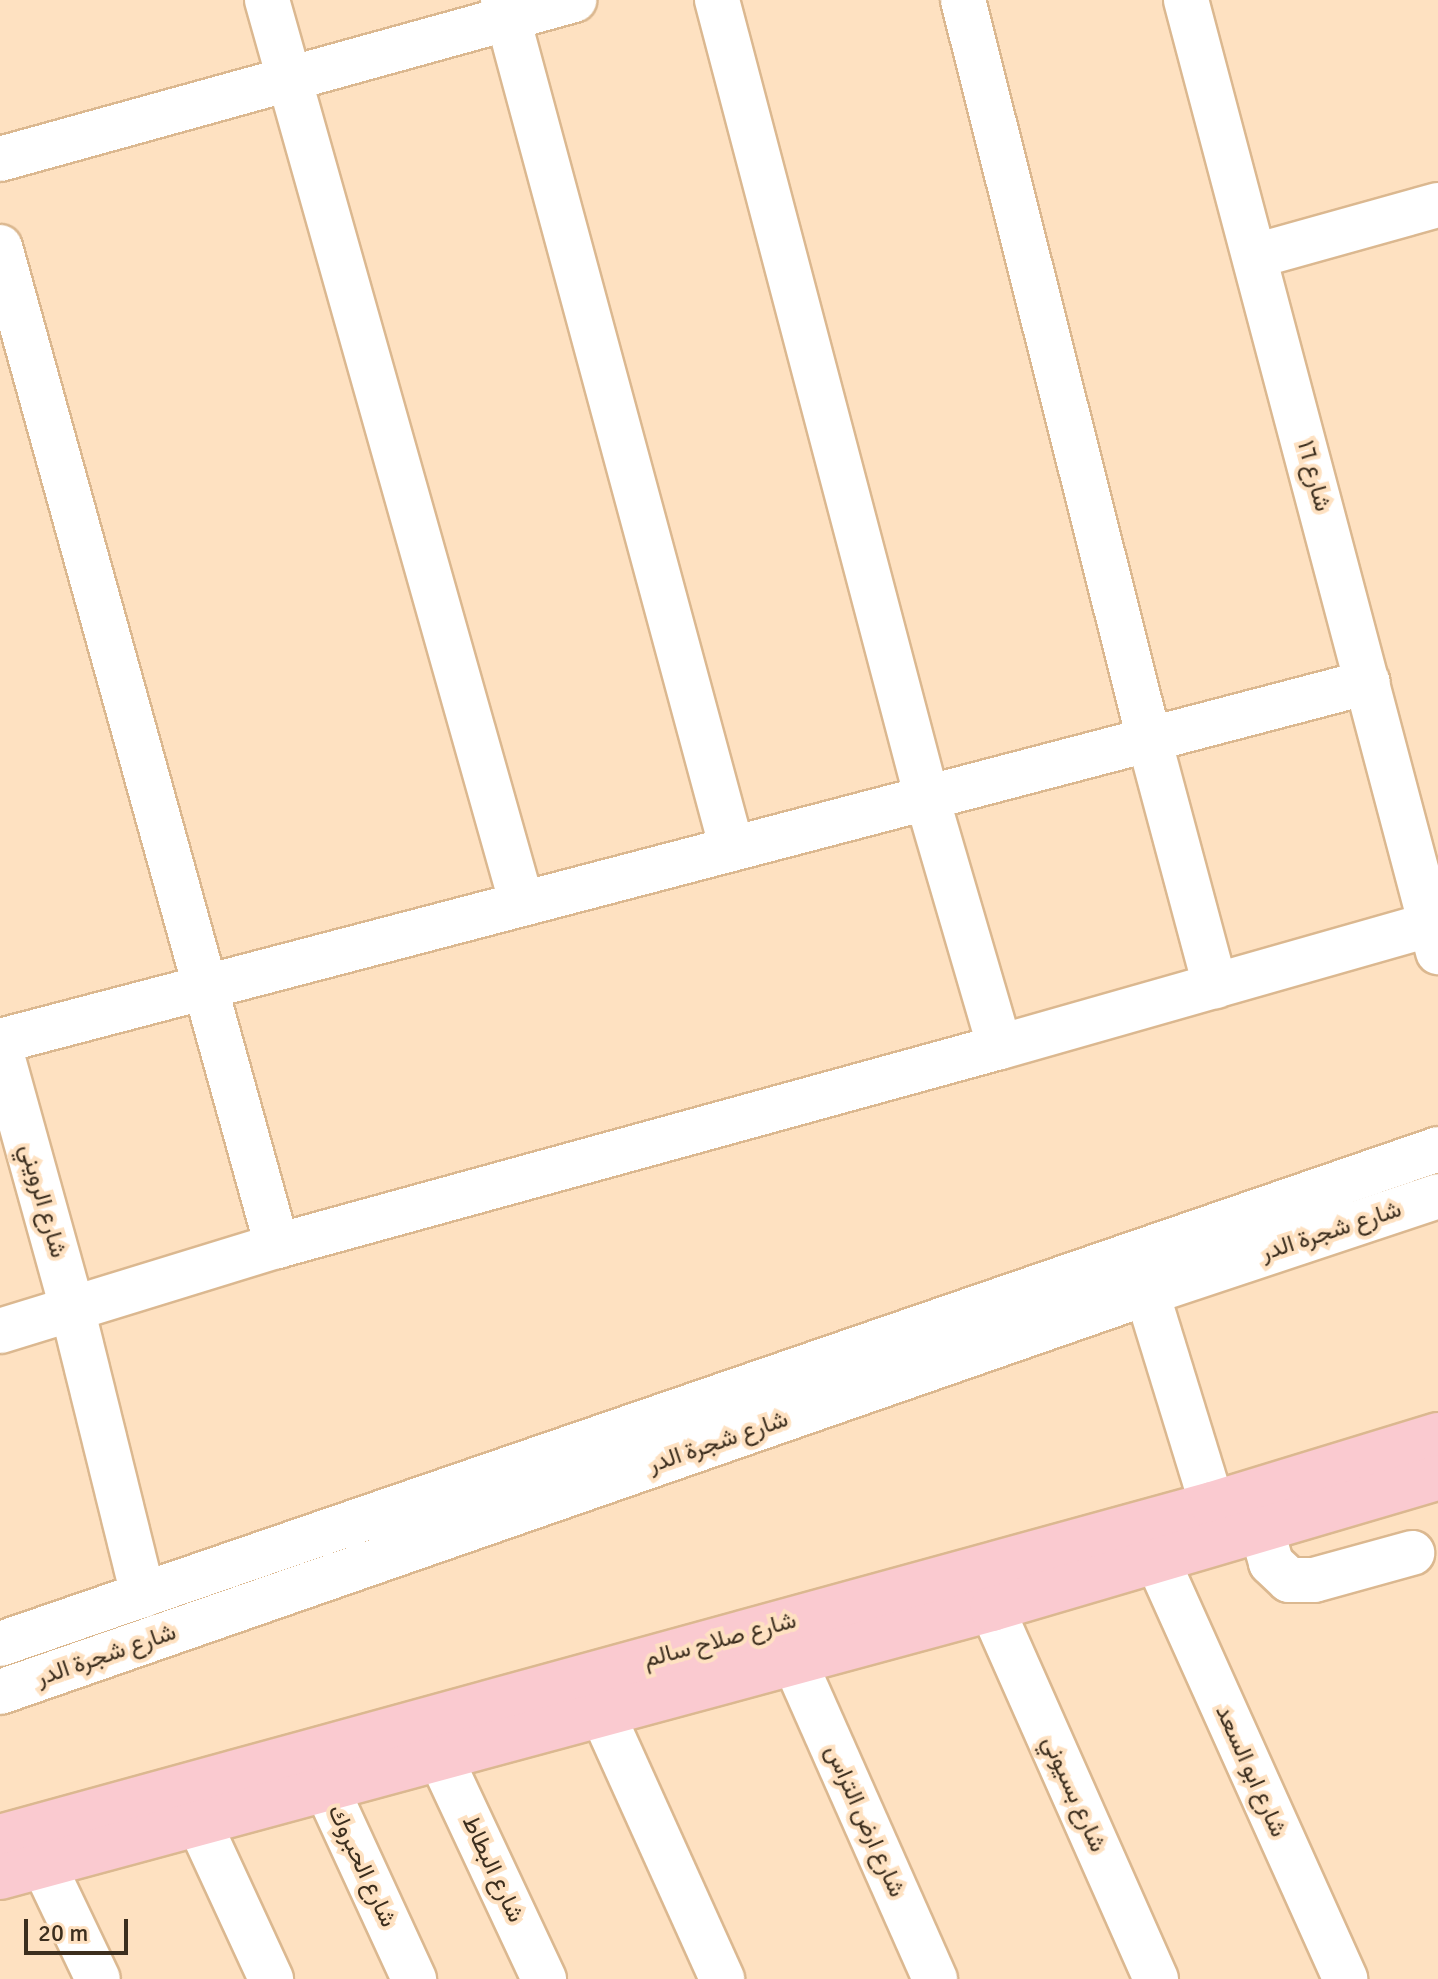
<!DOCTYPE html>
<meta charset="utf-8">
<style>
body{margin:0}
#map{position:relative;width:1438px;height:1979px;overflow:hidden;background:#fee1c1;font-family:Signika,Vazirmatn,sans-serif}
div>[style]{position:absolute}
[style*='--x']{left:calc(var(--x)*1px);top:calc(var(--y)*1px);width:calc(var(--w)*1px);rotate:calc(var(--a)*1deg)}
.roads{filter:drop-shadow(2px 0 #dbb890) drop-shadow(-2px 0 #dbb890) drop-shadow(0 2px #dbb890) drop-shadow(0 -2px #dbb890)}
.minor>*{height:44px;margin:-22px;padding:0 22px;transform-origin:22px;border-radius:22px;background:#fff}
.major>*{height:44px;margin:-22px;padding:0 22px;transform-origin:22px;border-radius:22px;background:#facad0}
span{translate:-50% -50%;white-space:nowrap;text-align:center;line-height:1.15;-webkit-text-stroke:8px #fee1c1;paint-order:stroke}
.street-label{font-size:24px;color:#3c2e1e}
.scale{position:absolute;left:24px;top:1919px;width:104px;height:36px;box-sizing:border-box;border:4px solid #3c2e1e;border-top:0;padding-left:10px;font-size:24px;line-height:28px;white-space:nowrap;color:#3c2e1e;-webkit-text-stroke:6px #fee1c1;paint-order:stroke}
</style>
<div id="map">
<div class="roads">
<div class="minor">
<div style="--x:267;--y:0;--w:939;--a:74.25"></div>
<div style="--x:503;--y:0;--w:879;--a:74.9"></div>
<div style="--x:717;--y:0;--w:825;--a:75.26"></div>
<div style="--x:927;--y:798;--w:259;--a:73.7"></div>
<div style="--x:963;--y:0;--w:762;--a:75.87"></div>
<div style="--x:1149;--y:739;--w:256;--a:75"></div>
<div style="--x:1186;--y:0;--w:985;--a:75.17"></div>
<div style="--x:0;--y:159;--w:596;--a:-15.48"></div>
<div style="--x:0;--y:247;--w:1037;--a:74.5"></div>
<div style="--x:1255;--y:256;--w:190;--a:-15.6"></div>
<div style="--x:0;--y:1041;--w:1414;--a:-14.7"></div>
<div style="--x:0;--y:1048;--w:270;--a:74.5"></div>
<div style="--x:72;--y:1308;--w:296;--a:76.1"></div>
<div style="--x:1147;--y:1293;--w:221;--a:72.9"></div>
<div style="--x:0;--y:1331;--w:290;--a:-17.1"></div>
<div style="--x:277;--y:1246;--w:750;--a:-15.39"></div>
<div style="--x:1000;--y:1047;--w:455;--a:-15.9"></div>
<div style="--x:1262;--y:1531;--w:33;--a:74"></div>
<div style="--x:1271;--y:1563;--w:25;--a:43"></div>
<div style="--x:1289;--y:1580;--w:25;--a:0"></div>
<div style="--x:1314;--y:1580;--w:102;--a:-15.4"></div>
<div style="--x:1158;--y:1562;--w:457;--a:65.8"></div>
<div style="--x:992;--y:1609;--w:405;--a:66.1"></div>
<div style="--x:0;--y:1644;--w:1521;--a:-18.99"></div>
<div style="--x:795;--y:1663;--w:346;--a:66.1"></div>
<div style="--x:0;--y:1692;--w:1214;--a:-19.18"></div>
<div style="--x:1147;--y:1293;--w:307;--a:-18.4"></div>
<div style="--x:603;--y:1715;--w:290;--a:65.7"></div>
<div style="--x:311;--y:1755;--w:247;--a:65.3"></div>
<div style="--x:441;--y:1759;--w:243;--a:64.9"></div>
<div style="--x:199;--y:1823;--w:172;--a:65.2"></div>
<div style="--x:44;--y:1866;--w:125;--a:64.5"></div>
</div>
<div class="major">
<div style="--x:0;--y:1837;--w:1257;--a:-15.36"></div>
<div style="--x:1212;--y:1504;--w:236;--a:-17"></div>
<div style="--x:0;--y:1877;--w:1028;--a:-15.12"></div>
<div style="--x:992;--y:1609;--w:465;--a:-16.4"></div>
</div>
</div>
<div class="street-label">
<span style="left:1314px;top:476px;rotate:75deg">شارع ١٦</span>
<span style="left:43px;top:1201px;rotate:74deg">شارع الرويني</span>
<span style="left:1331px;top:1231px;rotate:-18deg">شارع شجرة الدر</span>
<span style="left:718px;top:1442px;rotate:-19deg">شارع شجرة الدر</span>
<span style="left:720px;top:1640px;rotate:-15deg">شارع صلاح سالم</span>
<span style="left:106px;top:1655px;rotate:-19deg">شارع شجرة الدر</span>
<span style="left:1251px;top:1771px;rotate:66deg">شارع ابو السعد</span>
<span style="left:1074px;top:1794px;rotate:66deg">شارع بسيوني</span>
<span style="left:865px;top:1821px;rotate:66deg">شارع ارض التراس</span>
<span style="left:362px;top:1866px;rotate:65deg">شارع الحبروك</span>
<span style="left:493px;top:1869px;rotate:65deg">شارع البطاط</span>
</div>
<div class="scale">20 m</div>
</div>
